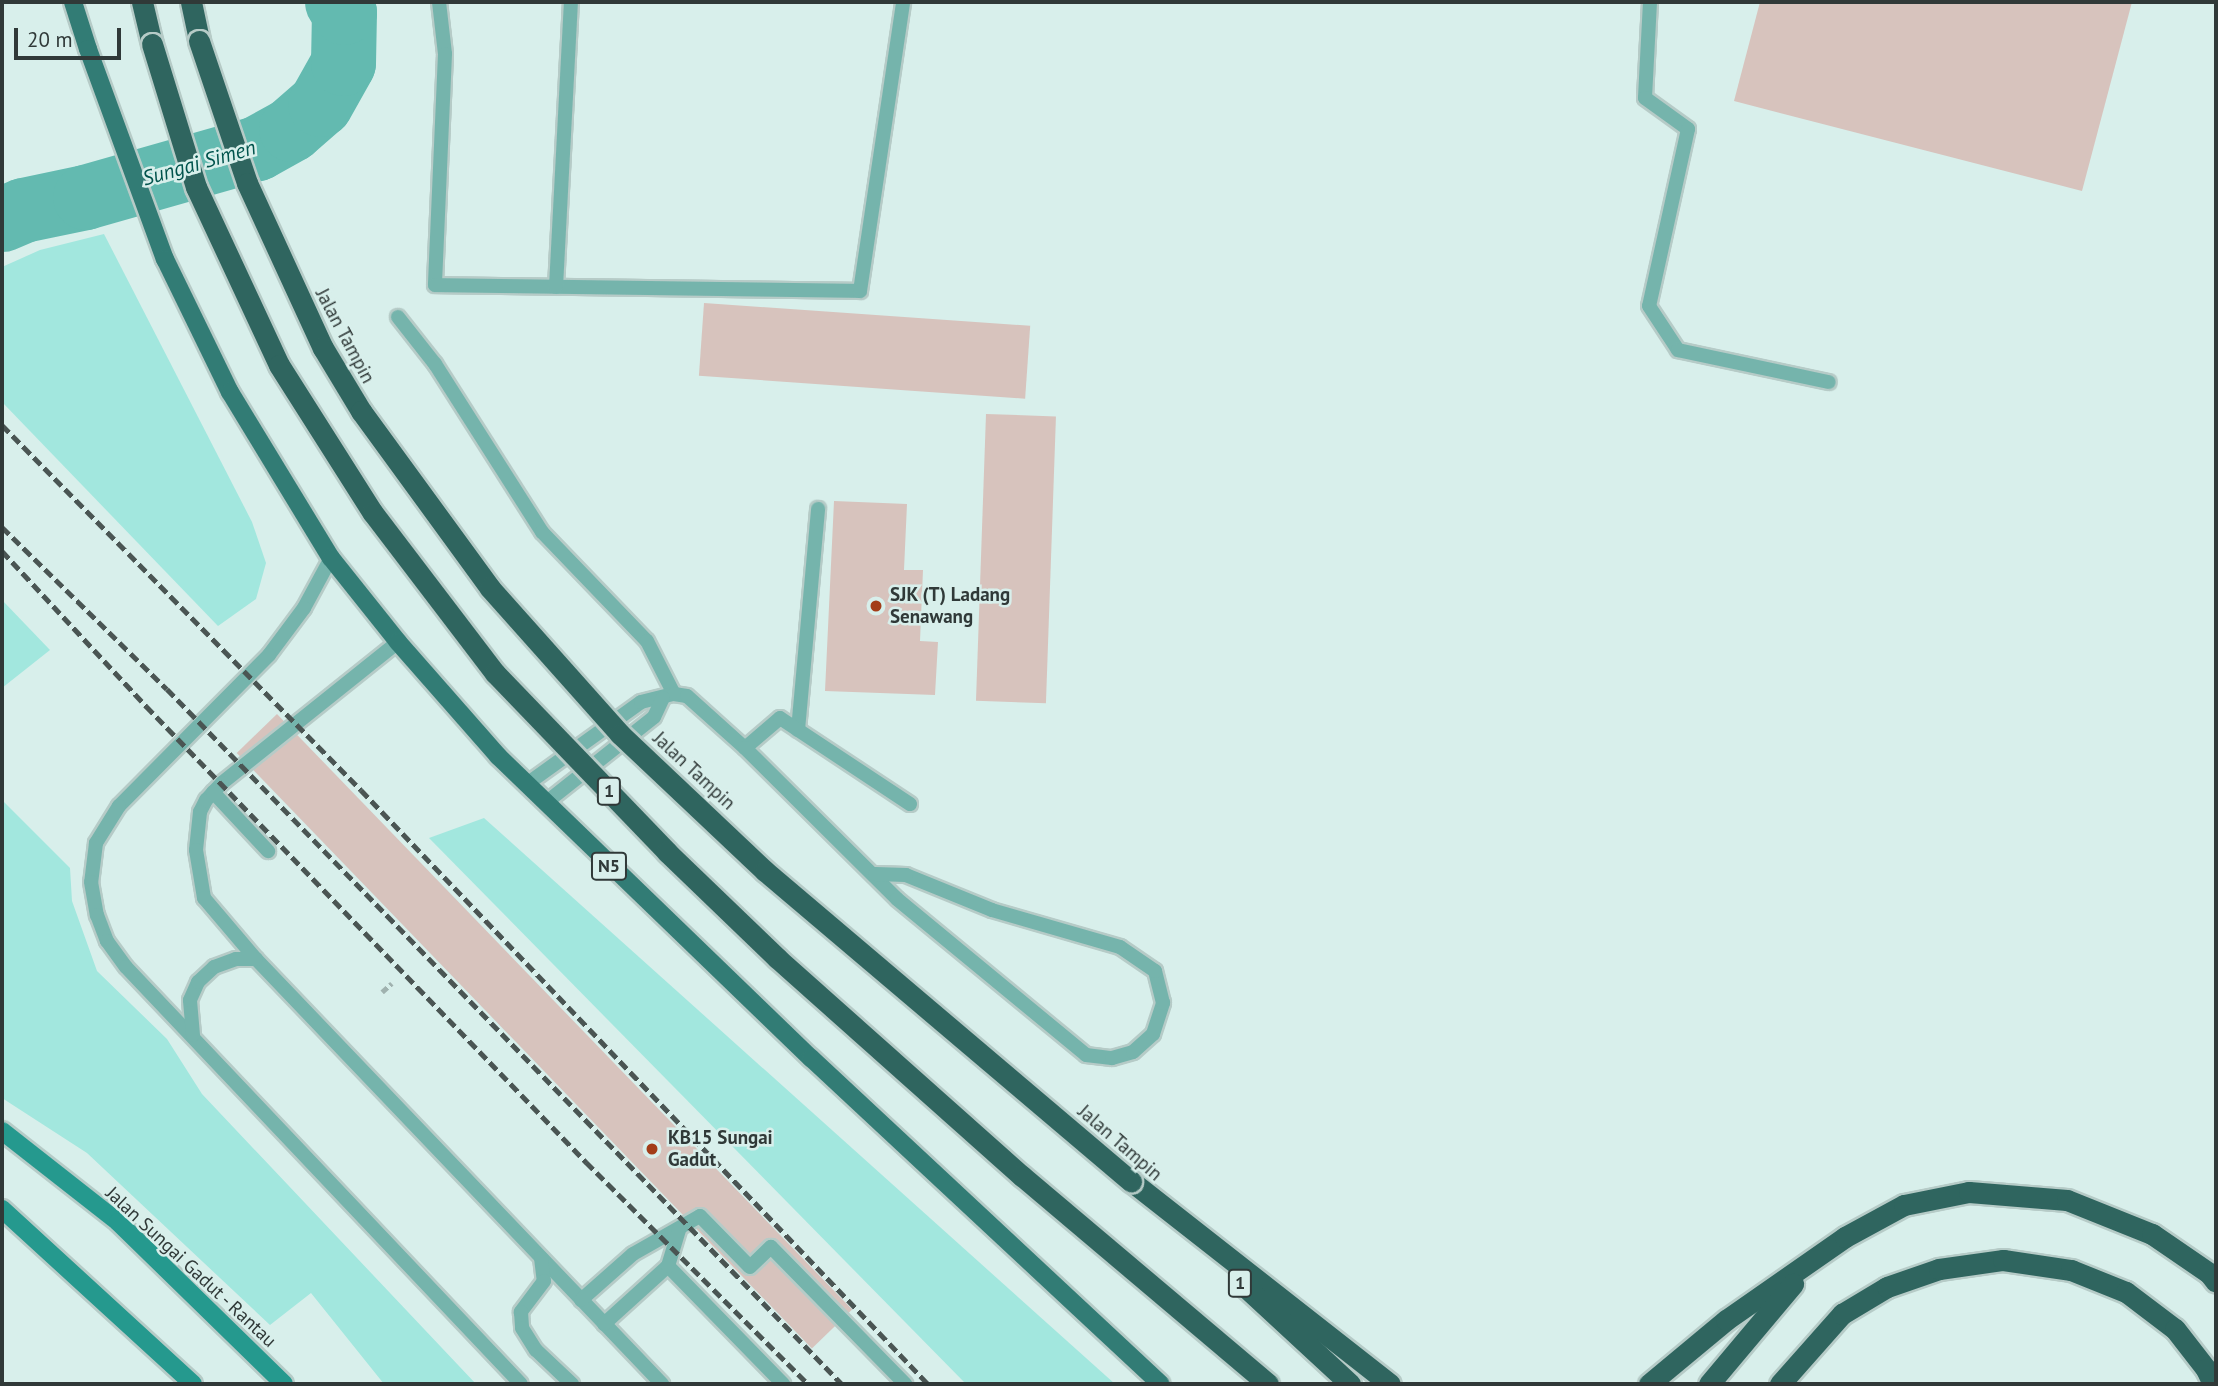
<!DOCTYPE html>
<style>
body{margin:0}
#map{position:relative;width:2218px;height:1386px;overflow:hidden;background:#d8efeb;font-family:"PT Sans",sans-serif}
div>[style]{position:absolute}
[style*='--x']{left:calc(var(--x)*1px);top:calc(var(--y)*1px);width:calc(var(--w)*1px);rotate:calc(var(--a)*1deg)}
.green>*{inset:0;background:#a2e7de}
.river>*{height:65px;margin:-32.5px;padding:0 32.5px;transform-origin:32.5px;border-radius:32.5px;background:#63bab0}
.building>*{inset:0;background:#d7c3bd;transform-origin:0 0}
.path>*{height:4.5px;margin-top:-2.25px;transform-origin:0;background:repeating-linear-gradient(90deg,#a0b2af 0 7px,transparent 0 10.5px)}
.roads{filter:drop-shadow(2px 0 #b6cbc7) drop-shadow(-2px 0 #b6cbc7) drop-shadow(0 2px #b6cbc7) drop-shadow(0 -2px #b6cbc7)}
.lane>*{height:14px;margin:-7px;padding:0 7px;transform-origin:7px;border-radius:7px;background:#75b4ac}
.secondary>*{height:18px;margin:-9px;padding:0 9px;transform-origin:9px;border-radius:9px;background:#25998e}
.primary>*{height:18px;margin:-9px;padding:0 9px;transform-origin:9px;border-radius:9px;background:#327c75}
.highway>*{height:21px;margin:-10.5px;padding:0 10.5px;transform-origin:10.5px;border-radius:10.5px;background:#2f655f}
.rail>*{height:5px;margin-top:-2.5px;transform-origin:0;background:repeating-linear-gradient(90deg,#4a5553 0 10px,transparent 0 15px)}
.bridges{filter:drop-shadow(2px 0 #b6cbc7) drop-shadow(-2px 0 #b6cbc7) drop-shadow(0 2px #b6cbc7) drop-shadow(0 -2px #b6cbc7)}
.highway-bridge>*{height:21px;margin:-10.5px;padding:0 10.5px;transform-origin:10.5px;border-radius:10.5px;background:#2f655f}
.dots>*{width:19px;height:19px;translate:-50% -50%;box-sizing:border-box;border:4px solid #d8efeb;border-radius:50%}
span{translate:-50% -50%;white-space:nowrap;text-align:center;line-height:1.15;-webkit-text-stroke:5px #d8efeb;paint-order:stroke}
.shield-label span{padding:2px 5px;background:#d8efeb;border:2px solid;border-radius:5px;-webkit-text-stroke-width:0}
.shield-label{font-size:18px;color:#303938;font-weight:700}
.street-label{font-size:19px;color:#303938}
.poi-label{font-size:19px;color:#303938;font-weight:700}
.left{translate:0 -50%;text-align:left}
.water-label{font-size:21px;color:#00534c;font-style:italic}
.frame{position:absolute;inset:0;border:4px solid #303938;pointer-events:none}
.scale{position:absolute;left:14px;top:28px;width:107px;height:32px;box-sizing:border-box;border:4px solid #303938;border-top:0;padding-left:9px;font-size:21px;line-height:24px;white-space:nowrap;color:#303938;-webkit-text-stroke:5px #d8efeb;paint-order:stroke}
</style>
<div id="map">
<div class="green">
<div style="clip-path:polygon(104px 234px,252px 522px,266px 563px,256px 599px,218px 626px,2px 402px,2px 267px,40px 250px)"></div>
<div style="clip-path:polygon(2px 600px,50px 650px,2px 688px)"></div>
<div style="clip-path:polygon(2px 800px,70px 868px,72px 901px,97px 971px,167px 1039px,202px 1094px,476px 1384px,384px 1384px,311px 1293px,270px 1325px,87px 1153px,2px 1098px)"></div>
<div style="clip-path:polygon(484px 818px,1115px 1384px,966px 1384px,429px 838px)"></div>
</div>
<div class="river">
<div style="--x:2;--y:219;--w:23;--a:-23"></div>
<div style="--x:23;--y:210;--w:63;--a:-11.8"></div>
<div style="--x:85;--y:197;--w:179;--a:-15.9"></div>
<div style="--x:257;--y:148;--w:39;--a:-29"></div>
<div style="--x:291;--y:129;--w:38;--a:-41"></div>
<div style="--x:320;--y:104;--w:47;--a:-60.7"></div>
<div style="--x:343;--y:63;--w:51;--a:-88.9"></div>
<div style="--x:344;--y:12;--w:12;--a:-125"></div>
</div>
<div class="building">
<div style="clip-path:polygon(1760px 2px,2132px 2px,2082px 191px,1734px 101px)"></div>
<div style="left:704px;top:303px;width:327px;height:73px;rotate:4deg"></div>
<div style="left:986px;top:414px;width:70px;height:287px;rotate:2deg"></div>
<div style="clip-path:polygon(834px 501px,907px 504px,904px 570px,923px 570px,920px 641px,938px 642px,935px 695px,825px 691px)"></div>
<div style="left:277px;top:714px;width:828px;height:56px;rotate:46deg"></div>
</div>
<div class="path">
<div style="--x:382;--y:992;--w:13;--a:-42"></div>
</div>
<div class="roads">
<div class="lane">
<div style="--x:439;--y:2;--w:52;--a:83.4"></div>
<div style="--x:445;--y:54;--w:231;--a:92.5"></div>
<div style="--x:435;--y:285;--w:425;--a:0.8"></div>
<div style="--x:860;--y:291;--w:292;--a:-81.5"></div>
<div style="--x:1650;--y:2;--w:96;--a:93"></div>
<div style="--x:1645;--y:98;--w:53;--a:35.8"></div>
<div style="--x:1688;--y:129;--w:181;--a:102.4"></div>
<div style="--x:1649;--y:306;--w:53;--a:56.6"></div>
<div style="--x:1678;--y:350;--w:154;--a:12"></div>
<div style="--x:556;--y:287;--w:285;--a:-87"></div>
<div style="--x:398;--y:317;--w:60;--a:51.8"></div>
<div style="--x:435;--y:364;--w:199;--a:57.5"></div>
<div style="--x:542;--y:532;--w:151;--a:46.1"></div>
<div style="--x:647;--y:641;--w:59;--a:63"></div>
<div style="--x:331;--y:558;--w:57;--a:118.4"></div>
<div style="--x:304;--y:608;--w:59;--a:126.7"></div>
<div style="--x:269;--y:655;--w:213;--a:134.8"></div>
<div style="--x:119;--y:806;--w:44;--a:121.9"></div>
<div style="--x:96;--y:843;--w:39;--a:97"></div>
<div style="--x:91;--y:882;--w:34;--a:80"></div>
<div style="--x:97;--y:915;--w:28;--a:69"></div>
<div style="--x:107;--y:941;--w:32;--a:54"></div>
<div style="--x:126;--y:967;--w:574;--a:46.55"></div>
<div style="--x:398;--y:642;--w:226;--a:141.3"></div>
<div style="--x:222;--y:783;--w:23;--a:133"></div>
<div style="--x:206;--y:800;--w:13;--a:117"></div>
<div style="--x:200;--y:812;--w:38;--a:96"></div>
<div style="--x:196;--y:850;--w:49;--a:80.5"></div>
<div style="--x:204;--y:898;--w:80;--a:49.6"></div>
<div style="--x:256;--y:959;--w:588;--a:46.31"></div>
<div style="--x:798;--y:730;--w:222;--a:-84.8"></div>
<div style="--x:745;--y:748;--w:46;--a:-40.6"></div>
<div style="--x:780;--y:718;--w:156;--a:33.5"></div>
<div style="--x:527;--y:784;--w:140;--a:-35.7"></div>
<div style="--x:641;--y:702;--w:34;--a:-14"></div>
<div style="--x:674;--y:694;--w:13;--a:9"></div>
<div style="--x:687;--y:696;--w:78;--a:41.9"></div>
<div style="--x:745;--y:748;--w:214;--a:44.8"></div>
<div style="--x:897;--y:899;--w:245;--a:39.5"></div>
<div style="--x:1086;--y:1055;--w:26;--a:7"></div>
<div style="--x:1112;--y:1058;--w:22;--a:-16"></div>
<div style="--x:1133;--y:1052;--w:27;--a:-42"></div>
<div style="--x:1153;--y:1034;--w:33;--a:-72"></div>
<div style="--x:1163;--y:1003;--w:33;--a:-104"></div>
<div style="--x:1155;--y:971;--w:42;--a:-145.6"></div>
<div style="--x:1120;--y:947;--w:133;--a:-163.9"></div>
<div style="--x:992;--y:910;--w:93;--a:-157.9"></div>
<div style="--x:906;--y:875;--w:31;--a:-178"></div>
<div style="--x:213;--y:792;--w:81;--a:47"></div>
<div style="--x:548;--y:801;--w:135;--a:-38.4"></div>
<div style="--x:654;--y:717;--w:21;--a:-65"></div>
<div style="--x:193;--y:1035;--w:35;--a:-95"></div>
<div style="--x:190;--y:1000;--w:20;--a:-66"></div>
<div style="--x:198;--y:982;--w:22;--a:-43"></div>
<div style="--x:214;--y:967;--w:23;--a:-20"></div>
<div style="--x:236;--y:959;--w:20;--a:0"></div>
<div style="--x:541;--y:1258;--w:23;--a:83"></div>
<div style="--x:544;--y:1281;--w:39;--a:127"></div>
<div style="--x:521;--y:1312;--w:16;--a:86"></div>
<div style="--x:522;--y:1328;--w:26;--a:58"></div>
<div style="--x:536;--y:1350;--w:50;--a:43.4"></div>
<div style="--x:668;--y:1266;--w:165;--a:45.7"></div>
<div style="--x:581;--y:1300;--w:69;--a:-41.5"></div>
<div style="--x:633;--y:1254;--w:77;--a:-29.6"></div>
<div style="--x:700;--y:1216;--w:71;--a:45.6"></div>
<div style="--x:750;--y:1267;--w:29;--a:-44"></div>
<div style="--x:771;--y:1247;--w:192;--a:45.6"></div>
<div style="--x:604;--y:1324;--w:86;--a:-42.2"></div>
<div style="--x:668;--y:1266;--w:38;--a:-73"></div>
</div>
<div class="secondary">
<div style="--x:2;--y:1131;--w:147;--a:38.1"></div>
<div style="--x:118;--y:1222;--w:232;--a:44.3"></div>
<div style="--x:2;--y:1209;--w:259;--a:42.5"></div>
</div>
<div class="primary">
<div style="--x:73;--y:2;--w:49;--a:72.3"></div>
<div style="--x:88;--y:49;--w:224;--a:69.9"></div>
<div style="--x:165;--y:259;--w:148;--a:64"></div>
<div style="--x:230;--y:392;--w:194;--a:58.7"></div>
<div style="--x:331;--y:558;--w:107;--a:51.4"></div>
<div style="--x:398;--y:642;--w:152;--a:48.7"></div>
<div style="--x:498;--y:756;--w:435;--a:44"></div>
<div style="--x:811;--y:1058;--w:478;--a:43"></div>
</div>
<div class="highway">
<div style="--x:142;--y:2;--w:43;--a:76.6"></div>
<div style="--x:191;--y:2;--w:40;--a:78"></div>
<div style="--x:1131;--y:1181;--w:329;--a:38.1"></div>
<div style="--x:1240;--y:1282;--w:150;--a:42.8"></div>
<div style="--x:1649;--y:1384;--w:100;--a:-39.7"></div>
<div style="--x:1726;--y:1320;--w:145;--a:-34.9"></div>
<div style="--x:1845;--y:1237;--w:67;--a:-28.5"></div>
<div style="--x:1904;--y:1205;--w:66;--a:-11.3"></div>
<div style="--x:1969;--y:1192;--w:98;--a:4.7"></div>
<div style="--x:2067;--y:1200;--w:92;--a:21.8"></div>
<div style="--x:2152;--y:1234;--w:69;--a:34.4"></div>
<div style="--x:2209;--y:1273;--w:11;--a:52"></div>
<div style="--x:1709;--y:1384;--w:131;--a:-50"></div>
<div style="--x:1780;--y:1384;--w:94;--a:-48.5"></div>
<div style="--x:1842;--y:1314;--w:52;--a:-31"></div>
<div style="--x:1887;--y:1287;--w:55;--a:-19.1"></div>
<div style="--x:1939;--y:1269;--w:65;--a:-8"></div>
<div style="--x:2003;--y:1260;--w:69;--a:8.4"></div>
<div style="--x:2071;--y:1270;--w:59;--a:21.8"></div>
<div style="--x:2126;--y:1292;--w:61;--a:37.1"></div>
<div style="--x:2175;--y:1329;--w:51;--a:52.2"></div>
<div style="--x:2206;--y:1369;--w:17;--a:65"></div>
</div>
</div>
<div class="rail">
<div style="--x:2;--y:425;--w:512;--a:45.47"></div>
<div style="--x:361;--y:790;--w:821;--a:46.33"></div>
<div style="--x:2;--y:527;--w:231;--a:44.5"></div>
<div style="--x:167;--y:689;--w:969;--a:45.84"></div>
<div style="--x:2;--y:551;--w:212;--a:47.1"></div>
<div style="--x:146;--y:706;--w:634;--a:46.02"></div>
<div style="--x:586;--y:1162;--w:314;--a:45"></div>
</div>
<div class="bridges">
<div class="highway-bridge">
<div style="--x:199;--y:41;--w:150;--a:71.3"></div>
<div style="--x:247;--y:183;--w:182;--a:65.3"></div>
<div style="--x:323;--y:348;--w:74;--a:58.9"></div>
<div style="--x:361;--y:411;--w:219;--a:53.9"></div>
<div style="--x:490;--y:588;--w:195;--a:48.3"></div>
<div style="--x:620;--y:734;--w:199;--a:43.4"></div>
<div style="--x:765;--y:871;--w:480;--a:40.3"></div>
<div style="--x:152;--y:44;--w:150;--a:72.9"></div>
<div style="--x:196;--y:187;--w:196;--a:65"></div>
<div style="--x:279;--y:365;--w:175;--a:57.6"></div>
<div style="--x:373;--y:513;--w:201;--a:52.7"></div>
<div style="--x:495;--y:673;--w:248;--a:46.1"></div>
<div style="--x:667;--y:852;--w:153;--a:43.9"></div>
<div style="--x:777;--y:958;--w:328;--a:41.7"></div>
<div style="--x:1022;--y:1176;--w:322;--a:40.2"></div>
</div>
</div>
<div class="dots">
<div style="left:876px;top:606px;background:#a33d18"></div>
<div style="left:652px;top:1149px;background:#a33d18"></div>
</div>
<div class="shield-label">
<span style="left:609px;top:791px">1</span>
<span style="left:609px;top:866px">N5</span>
<span style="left:1240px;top:1283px">1</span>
</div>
<div class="street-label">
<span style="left:345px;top:336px;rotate:62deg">Jalan Tampin</span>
<span style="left:694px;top:771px;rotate:43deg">Jalan Tampin</span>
<span style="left:1120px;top:1143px;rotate:41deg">Jalan Tampin</span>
<span style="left:191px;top:1267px;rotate:43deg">Jalan Sungai Gadut - Rantau</span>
</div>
<div class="poi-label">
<span class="left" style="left:890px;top:606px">SJK (T) Ladang<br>Senawang</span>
<span class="left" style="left:668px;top:1149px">KB15 Sungai<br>Gadut</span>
</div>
<div class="water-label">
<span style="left:199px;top:163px;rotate:-16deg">Sungai Simen</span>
</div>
<div class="frame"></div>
<div class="scale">20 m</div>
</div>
